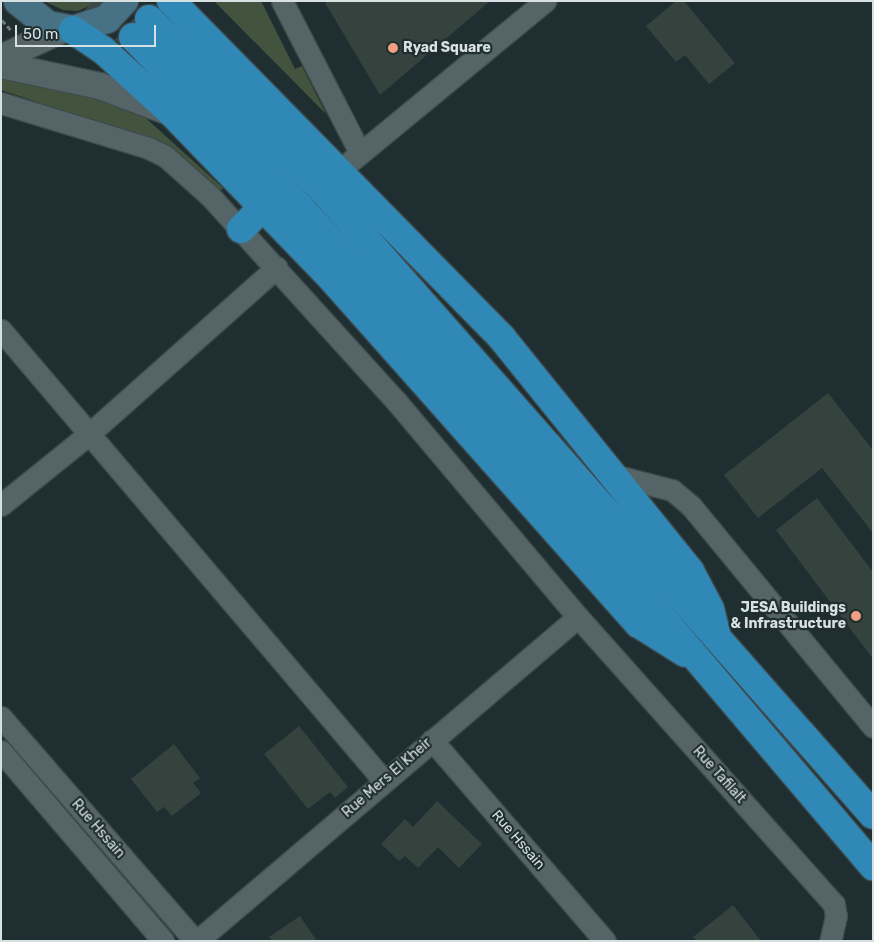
<!DOCTYPE html>
<style>
body{margin:0}
#map{position:relative;width:874px;height:942px;overflow:hidden;background:#1f2e30;font-family:Rubik,sans-serif}
div>[style]{position:absolute}
[style*='--x']{left:calc(var(--x)*1px);top:calc(var(--y)*1px);width:calc(var(--w)*1px);rotate:calc(var(--a)*1deg)}
.green>*{inset:0;background:#43543e}
.building>*{inset:0;background:#35433e}
.trunk-tunnel>*{height:28px;margin-top:-14px;transform-origin:0;background:repeating-linear-gradient(90deg,#3b494b 0 28px,transparent 0 42px)}
.path>*{height:3px;margin-top:-1.5px;transform-origin:0;background:repeating-linear-gradient(90deg,#6d7a7b 0 5px,transparent 0 7.5px)}
.roads{filter:drop-shadow(1px 0 #3e4b4d) drop-shadow(-1px 0 #3e4b4d) drop-shadow(0 1px #3e4b4d) drop-shadow(0 -1px #3e4b4d)}
.minor>*{height:21px;margin:-10.5px;padding:0 10.5px;transform-origin:10.5px;border-radius:10.5px;background:#556567}
.tertiary>*{height:26px;margin:-13px;padding:0 13px;transform-origin:13px;border-radius:13px;background:#556567}
.secondary>*{height:28px;margin:-14px;padding:0 14px;transform-origin:14px;border-radius:14px;background:#477285}
.trunk>*{height:28px;margin:-14px;padding:0 14px;transform-origin:14px;border-radius:14px;background:#3088b7}
.dots>*{width:14px;height:14px;translate:-50% -50%;box-sizing:border-box;border:2px solid #1f2e30;border-radius:50%}
span{translate:-50% -50%;white-space:nowrap;text-align:center;line-height:1.15;-webkit-text-stroke:4.5px #1f2e30;paint-order:stroke}
.poi-label{font-size:14px;color:#d8e1e2;font-weight:700}
.left{translate:0 -50%;text-align:left}
.right{translate:-100% -50%;text-align:right}
.street-label{font-size:14px;color:#d8e1e2}
.frame{position:absolute;inset:0;border:2px solid #d8e1e2;pointer-events:none}
.scale{position:absolute;left:15px;top:25px;width:141px;height:22px;box-sizing:border-box;border:2px solid #d8e1e2;border-top:0;padding-left:6px;font-size:15px;line-height:18px;white-space:nowrap;color:#d8e1e2;-webkit-text-stroke:4px #1f2e30;paint-order:stroke}
</style>
<div id="map">
<div class="green">
<div style="clip-path:polygon(44px 1px,100px 1px,78px 11px,63px 10px)"></div>
<div style="clip-path:polygon(214px 1px,261px 1px,295px 69px,302px 66px,326px 114px)"></div>
<div style="clip-path:polygon(8px 72px,138px 111px,223px 188px,218px 193px,107px 125px,1px 90px,1px 74px)"></div>
</div>
<div class="building">
<div style="clip-path:polygon(324px 1px,490px 1px,380px 95px)"></div>
<div style="clip-path:polygon(676px 1px,684px 1px,735px 63px,709px 84px,685px 55px,676px 62px,646px 26px)"></div>
<div style="clip-path:polygon(828px 393px,873px 450px,873px 533px,822px 468px,758px 518px,724px 475px)"></div>
<div style="clip-path:polygon(817px 498px,873px 572px,873px 659px,776px 530px)"></div>
<div style="clip-path:polygon(299px 726px,348px 787px,335px 798px,330px 792px,308px 809px,264px 754px)"></div>
<div style="clip-path:polygon(174px 744px,200px 778px,193px 783px,201px 793px,172px 816px,164px 807px,157px 812px,131px 779px)"></div>
<div style="clip-path:polygon(437px 801px,482px 844px,459px 868px,438px 847px,418px 868px,405px 856px,399px 861px,381px 844px,405px 819px,413px 827px)"></div>
<div style="clip-path:polygon(733px 905px,761px 941px,697px 941px,693px 937px)"></div>
<div style="clip-path:polygon(300px 916px,317px 941px,272px 941px,269px 937px)"></div>
</div>
<div class="trunk-tunnel">
<div style="--x:93;--y:1;--w:54;--a:42"></div>
</div>
<div class="path">
<div style="--x:2;--y:20;--w:13;--a:48"></div>
</div>
<div class="roads">
<div class="minor">
<div style="--x:282;--y:1;--w:171;--a:62.8"></div>
<div style="--x:1;--y:103;--w:152;--a:16.9"></div>
<div style="--x:146;--y:147;--w:21;--a:25"></div>
<div style="--x:165;--y:156;--w:60;--a:41.6"></div>
<div style="--x:210;--y:196;--w:277;--a:47.8"></div>
<div style="--x:396;--y:401;--w:282;--a:49.9"></div>
<div style="--x:578;--y:617;--w:385;--a:48.3"></div>
<div style="--x:834;--y:904;--w:12;--a:81"></div>
<div style="--x:836;--y:916;--w:26;--a:103"></div>
<div style="--x:340;--y:170;--w:266;--a:-39.5"></div>
<div style="--x:1;--y:330;--w:592;--a:49.66"></div>
<div style="--x:617;--y:476;--w:57;--a:14.3"></div>
<div style="--x:672;--y:490;--w:25;--a:40"></div>
<div style="--x:691;--y:506;--w:286;--a:50.5"></div>
<div style="--x:1;--y:505;--w:113;--a:-38.9"></div>
<div style="--x:89;--y:434;--w:251;--a:-41.6"></div>
<div style="--x:1;--y:717;--w:296;--a:49.1"></div>
<div style="--x:432;--y:740;--w:265;--a:49.3"></div>
<div style="--x:1;--y:751;--w:250;--a:49.5"></div>
<div style="--x:197;--y:941;--w:500;--a:-40.38"></div>
</div>
<div class="tertiary">
<div style="--x:1;--y:58;--w:69;--a:-24.7"></div>
<div style="--x:1;--y:65;--w:101;--a:12"></div>
<div style="--x:100;--y:86;--w:74;--a:20.6"></div>
</div>
<div class="secondary">
<div style="--x:18;--y:1;--w:38;--a:39"></div>
<div style="--x:48;--y:25;--w:25;--a:11"></div>
<div style="--x:73;--y:30;--w:36;--a:-18"></div>
<div style="--x:107;--y:19;--w:25;--a:-47"></div>
</div>
<div class="trunk">
<div style="--x:171;--y:1;--w:472;--a:45.5"></div>
<div style="--x:502;--y:338;--w:299;--a:51.1"></div>
<div style="--x:690;--y:571;--w:43;--a:62.2"></div>
<div style="--x:710;--y:609;--w:25;--a:76"></div>
<div style="--x:149;--y:19;--w:241;--a:44.5"></div>
<div style="--x:321;--y:188;--w:835;--a:48.64"></div>
<div style="--x:73;--y:30;--w:36;--a:34"></div>
<div style="--x:103;--y:50;--w:93;--a:42.4"></div>
<div style="--x:172;--y:113;--w:233;--a:46"></div>
<div style="--x:334;--y:281;--w:459;--a:48.4"></div>
<div style="--x:639;--y:624;--w:54;--a:32.2"></div>
<div style="--x:133;--y:37;--w:238;--a:45.5"></div>
<div style="--x:300;--y:207;--w:362;--a:48"></div>
<div style="--x:542;--y:476;--w:512;--a:49.68"></div>
<div style="--x:241;--y:229;--w:31;--a:-45"></div>
</div>
</div>
<div class="dots">
<div style="left:393px;top:48px;background:#f39f82"></div>
<div style="left:856px;top:616px;background:#f39f82"></div>
</div>
<div class="poi-label">
<span class="left" style="left:403px;top:48px">Ryad Square</span>
<span class="right" style="left:846px;top:616px">JESA Buildings<br>&amp; Infrastructure</span>
</div>
<div class="street-label">
<span style="left:719px;top:775px;rotate:48deg">Rue Tafilalt</span>
<span style="left:387px;top:778px;rotate:-41deg">Rue Mers El Kheir</span>
<span style="left:98px;top:829px;rotate:49deg">Rue Hssain</span>
<span style="left:518px;top:840px;rotate:49deg">Rue Hssain</span>
</div>
<div class="frame"></div>
<div class="scale">50 m</div>
</div>
